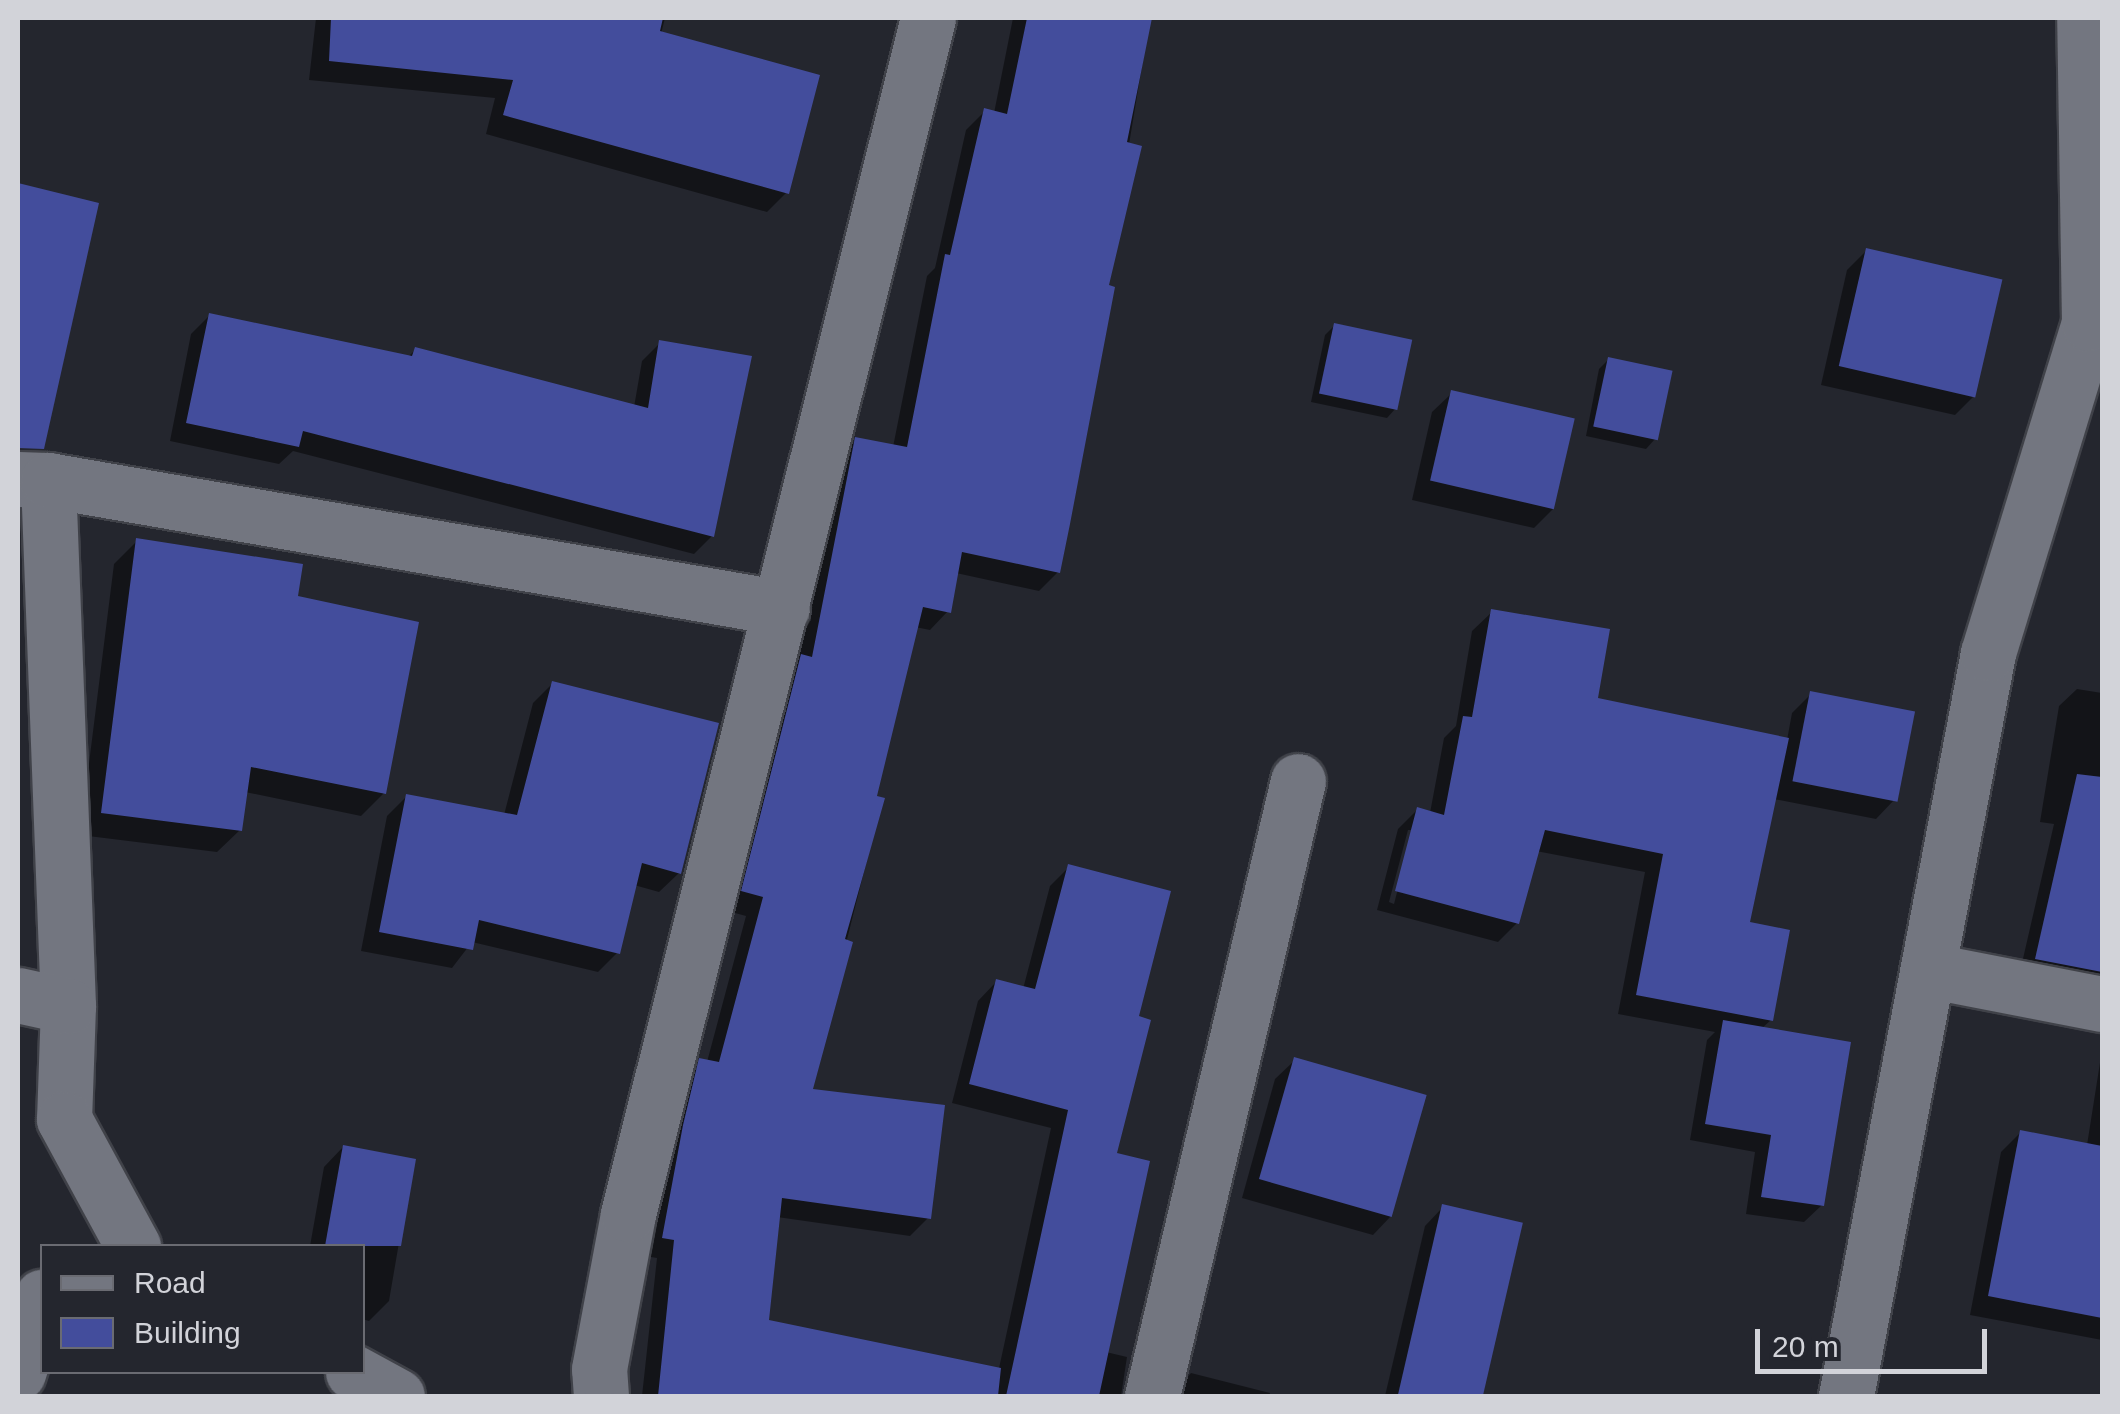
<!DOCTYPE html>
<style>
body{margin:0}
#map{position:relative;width:2120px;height:1414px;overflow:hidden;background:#24262e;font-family:Helvetica,sans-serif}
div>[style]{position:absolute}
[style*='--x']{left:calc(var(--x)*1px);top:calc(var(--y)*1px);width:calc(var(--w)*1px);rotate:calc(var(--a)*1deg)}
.shadow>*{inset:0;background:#0007}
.building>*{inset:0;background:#434d9c;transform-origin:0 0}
.roads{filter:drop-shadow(2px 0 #404249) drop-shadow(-2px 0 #404249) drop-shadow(0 2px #404249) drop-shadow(0 -2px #404249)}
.minor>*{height:55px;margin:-27.5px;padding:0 27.5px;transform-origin:27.5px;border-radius:27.5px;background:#737680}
span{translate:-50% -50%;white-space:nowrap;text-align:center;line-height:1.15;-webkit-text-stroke:9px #24262e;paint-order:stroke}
.frame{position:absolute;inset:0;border:20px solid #d2d3d9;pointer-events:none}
.legend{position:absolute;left:40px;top:1244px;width:325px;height:130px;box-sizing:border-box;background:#24262e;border:2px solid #6a6b72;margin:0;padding:12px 18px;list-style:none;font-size:30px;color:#d2d3d9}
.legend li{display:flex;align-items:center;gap:20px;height:50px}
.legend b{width:50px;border:2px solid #6a6b72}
.scale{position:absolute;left:1755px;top:1329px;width:232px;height:45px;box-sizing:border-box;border:5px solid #d2d3d9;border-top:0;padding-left:12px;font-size:30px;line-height:35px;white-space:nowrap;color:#d2d3d9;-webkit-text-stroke:8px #24262e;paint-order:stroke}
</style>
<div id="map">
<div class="shadow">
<div style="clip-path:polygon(316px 18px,665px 18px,661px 34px,786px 193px,767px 212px,486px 134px,495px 98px,309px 80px)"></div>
<div style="clip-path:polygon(1013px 18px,1150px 18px,1058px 572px,1039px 591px,956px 573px,948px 611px,930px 630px,915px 627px,874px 797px,882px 800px,809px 1091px,929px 1217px,910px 1236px,777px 1217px,766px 1322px,912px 1352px,907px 1396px,642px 1396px,657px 1258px,645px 1256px,681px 1080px,707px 1062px,746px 916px,724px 910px,783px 676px,798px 661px,838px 459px,856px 440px,893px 447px,927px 276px,935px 268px,966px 130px,985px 111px,994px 113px)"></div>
<div style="clip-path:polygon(18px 186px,96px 205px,46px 365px,18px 358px)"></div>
<div style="clip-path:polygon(1866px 251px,1974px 396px,1955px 415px,1821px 385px,1847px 270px)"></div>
<div style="clip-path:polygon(209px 316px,408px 357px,415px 350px,634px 407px,642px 361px,660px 343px,712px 536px,694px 554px,293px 451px,279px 464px,170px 441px,191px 334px)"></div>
<div style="clip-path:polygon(1335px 325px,1396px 408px,1387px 418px,1311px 402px,1325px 335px)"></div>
<div style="clip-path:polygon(1609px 359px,1655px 439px,1646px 449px,1586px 436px,1599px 369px)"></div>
<div style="clip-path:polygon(1452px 393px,1553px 509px,1534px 528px,1412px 500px,1432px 412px)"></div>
<div style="clip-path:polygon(137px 541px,295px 598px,384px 793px,361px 816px,245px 792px,240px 830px,217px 852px,80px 835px,114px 564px)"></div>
<div style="clip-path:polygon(evenodd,1492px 612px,1595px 700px,1787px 740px,1792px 713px,1811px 694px,1895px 799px,1876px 819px,1774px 799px,1747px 924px,1771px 1020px,1761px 1029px,1822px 1205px,1804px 1222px,1746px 1214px,1755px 1152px,1690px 1140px,1707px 1040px,1715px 1032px,1618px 1014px,1645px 872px,1536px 851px,1517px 923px,1498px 942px,1377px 910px,1398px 829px,1417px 810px,1430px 813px,1444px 738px,1456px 726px,1472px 631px,1492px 612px,1408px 830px,1413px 830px,1394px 904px,1389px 902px,1408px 830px)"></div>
<div style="clip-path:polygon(552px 684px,679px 873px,659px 892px,634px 885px,618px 952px,598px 972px,472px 942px,452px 968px,361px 951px,387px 816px,406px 797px,504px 815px,533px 703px)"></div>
<div style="clip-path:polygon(2077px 689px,2102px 693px,2102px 996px,2019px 976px,2054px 824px,2040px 822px,2059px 706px)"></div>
<div style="clip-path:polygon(1069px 867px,1136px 1018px,1114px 1155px,1106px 1352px,1127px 1357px,1121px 1396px,993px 1396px,1051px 1128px,952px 1103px,978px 1001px,996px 982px,1023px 989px,1050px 886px)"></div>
<div style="clip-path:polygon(2102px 1050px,2102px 1340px,1970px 1315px,2001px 1152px,2020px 1133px,2087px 1145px)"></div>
<div style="clip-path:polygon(1295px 1060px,1392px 1215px,1373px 1235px,1242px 1198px,1275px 1079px)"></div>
<div style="clip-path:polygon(343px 1147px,413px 1161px,389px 1301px,369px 1321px,362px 1319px,362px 1246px,310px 1246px,324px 1167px)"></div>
<div style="clip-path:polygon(1443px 1207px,1520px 1225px,1480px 1396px,1385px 1396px,1425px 1226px)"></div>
<div style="clip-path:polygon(1191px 1373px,1270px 1393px,1269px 1396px,1171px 1396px)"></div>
</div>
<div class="building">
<div style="clip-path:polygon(331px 18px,663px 18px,660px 31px,820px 75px,789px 194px,503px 115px,513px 80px,329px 61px)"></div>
<div style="clip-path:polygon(1027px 18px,1152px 18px,1127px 142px,1142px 146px,1109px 285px,1115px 287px,1070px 524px,1060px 573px,962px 552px,951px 613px,923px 607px,877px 796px,885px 798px,845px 939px,853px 942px,813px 1089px,945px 1105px,931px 1219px,782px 1198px,769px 1320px,1001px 1368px,998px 1396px,658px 1396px,674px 1240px,662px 1238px,683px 1125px,699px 1058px,719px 1062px,763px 897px,741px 891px,801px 654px,812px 657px,855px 437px,907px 447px,945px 254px,950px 255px,984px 108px,1007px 114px)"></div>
<div style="clip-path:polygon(18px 183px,99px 203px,44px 449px,18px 448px)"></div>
<div style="left:1866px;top:248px;width:140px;height:121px;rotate:13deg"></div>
<div style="clip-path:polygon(209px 313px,412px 356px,415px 347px,648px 408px,659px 340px,752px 356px,714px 537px,303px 431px,299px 447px,186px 423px)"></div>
<div style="left:1334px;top:323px;width:80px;height:72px;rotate:12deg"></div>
<div style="left:1608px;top:357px;width:66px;height:71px;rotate:12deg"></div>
<div style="left:1451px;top:390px;width:127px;height:93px;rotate:13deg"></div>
<div style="clip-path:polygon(136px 538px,303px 564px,298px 596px,419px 622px,386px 794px,251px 767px,242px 831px,101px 813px)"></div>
<div style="clip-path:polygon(1491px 609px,1610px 629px,1598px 698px,1789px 738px,1750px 922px,1790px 930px,1773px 1021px,1636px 995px,1663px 854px,1545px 830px,1519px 924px,1395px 891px,1417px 807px,1444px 815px,1463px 716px,1472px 717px)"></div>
<div style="clip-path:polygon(552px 681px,719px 723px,681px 874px,642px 863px,620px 954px,479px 920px,473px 950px,379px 932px,406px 794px,517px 815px)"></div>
<div style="left:1810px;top:691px;width:107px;height:92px;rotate:11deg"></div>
<div style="clip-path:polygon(2077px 774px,2102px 777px,2102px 972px,2035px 959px)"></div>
<div style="clip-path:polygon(1068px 864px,1171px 891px,1139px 1016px,1151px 1020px,1117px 1153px,1150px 1161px,1099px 1396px,1006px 1396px,1068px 1110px,969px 1084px,996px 979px,1035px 989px)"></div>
<div style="clip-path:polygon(1723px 1020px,1851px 1042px,1824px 1206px,1761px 1197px,1771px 1135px,1705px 1124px)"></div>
<div style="left:1294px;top:1057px;width:138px;height:127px;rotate:16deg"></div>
<div style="clip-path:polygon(2020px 1130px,2102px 1146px,2102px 1318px,1988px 1296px)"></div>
<div style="clip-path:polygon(343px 1145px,416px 1159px,401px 1246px,325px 1246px)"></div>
<div style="left:1442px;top:1204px;width:83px;height:197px;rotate:13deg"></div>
</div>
<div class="roads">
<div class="minor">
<div style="--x:18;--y:479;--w:30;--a:2"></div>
<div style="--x:48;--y:480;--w:526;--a:87.82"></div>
<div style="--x:68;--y:1006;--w:113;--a:92"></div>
<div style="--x:64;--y:1119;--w:145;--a:61.5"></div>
<div style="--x:48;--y:480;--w:745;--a:9.89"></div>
<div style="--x:1932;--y:971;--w:173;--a:11"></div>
<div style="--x:18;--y:995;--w:51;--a:12.4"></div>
<div style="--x:353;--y:1372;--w:50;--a:28.6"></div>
<div style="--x:18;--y:1373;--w:80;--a:-72.5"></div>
<div style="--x:601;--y:1396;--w:27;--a:-94"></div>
<div style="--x:599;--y:1369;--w:158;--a:-79.4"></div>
<div style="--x:628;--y:1214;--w:1233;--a:-75.92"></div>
<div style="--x:1152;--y:1396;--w:632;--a:-76.65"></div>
<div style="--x:1846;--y:1396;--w:756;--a:-79.18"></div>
<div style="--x:1988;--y:653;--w:345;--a:-73"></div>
<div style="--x:2089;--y:323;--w:305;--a:-90.9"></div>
</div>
</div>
<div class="frame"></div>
<ul class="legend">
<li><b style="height:12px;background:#737680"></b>Road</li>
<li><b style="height:28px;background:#434d9c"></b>Building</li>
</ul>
<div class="scale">20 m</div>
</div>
